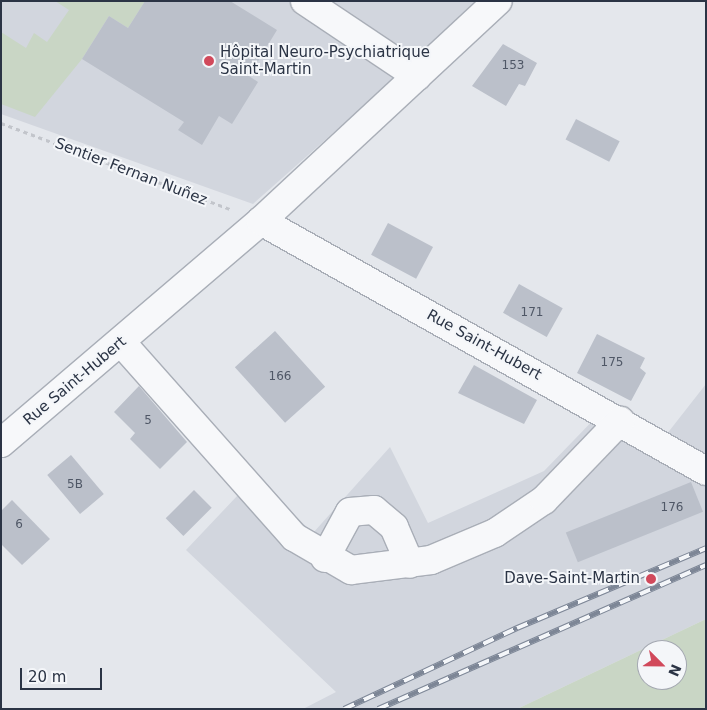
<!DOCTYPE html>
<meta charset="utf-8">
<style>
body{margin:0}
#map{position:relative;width:707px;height:710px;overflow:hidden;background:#e4e7ec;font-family:"DejaVu Sans",sans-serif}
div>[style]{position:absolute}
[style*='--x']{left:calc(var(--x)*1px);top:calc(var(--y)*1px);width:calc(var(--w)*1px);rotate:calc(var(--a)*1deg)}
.built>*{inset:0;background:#d2d6de}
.green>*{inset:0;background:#c9d6c5}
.building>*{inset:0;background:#bbc0ca;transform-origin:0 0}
.path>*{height:3px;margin-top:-1.5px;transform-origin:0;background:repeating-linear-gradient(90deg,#c2c5cb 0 4px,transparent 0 8px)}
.roads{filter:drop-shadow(1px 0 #a9aeb7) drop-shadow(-1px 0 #a9aeb7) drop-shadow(0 1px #a9aeb7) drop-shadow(0 -1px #a9aeb7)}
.minor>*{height:28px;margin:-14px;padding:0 14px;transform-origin:14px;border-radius:14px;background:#f7f8fa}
.rail>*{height:5.5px;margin-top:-2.75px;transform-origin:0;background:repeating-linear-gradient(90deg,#f4f6f9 0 11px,#7d8696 0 22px);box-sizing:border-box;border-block:1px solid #7d8696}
.dots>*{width:14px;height:14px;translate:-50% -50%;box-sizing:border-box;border:2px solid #f4f6f9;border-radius:50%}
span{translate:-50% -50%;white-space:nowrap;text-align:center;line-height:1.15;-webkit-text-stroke:4px #f4f6f9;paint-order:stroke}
.number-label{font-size:12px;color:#4f5766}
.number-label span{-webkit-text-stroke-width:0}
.poi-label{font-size:15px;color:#2b3445}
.left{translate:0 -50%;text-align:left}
.right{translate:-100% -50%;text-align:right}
.street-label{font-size:15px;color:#2b3445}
.frame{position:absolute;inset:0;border:2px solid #2b3445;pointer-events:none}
.north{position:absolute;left:637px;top:640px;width:50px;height:50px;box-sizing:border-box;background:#f4f6f9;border:1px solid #a4a8b1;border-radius:50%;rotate:113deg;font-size:14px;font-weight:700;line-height:20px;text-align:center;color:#2b3445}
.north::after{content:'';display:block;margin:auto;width:18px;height:22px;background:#d1495b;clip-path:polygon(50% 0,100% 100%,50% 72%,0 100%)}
.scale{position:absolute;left:20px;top:668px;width:82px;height:22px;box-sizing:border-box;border:2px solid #2b3445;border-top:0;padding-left:6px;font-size:15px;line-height:18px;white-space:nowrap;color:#2b3445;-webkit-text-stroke:4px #f4f6f9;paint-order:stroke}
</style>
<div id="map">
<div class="built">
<div style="clip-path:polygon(1px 1px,482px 1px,253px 204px,1px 114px)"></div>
<div style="clip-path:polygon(706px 384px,706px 619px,517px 709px,303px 709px,336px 692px,186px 550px,255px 477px,313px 533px,390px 447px,428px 523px,544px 471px,603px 410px,659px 444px)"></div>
</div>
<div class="green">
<div style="clip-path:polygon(55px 1px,145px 1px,128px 28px,109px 16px,82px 59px,35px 117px,1px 104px,1px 32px,26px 48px,34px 33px,47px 42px,69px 10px)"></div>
<div style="clip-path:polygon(evenodd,706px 619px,706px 709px,517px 709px,706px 619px,647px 650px,677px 650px,677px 680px,647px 680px,647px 650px)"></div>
</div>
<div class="building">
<div style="clip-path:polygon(145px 1px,230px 1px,277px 30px,249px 76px,258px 82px,232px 124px,219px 116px,202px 145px,178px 130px,184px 122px,82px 59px,109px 16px,128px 28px)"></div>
<div style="clip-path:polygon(503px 44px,537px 63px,525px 86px,519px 84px,506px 106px,472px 86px)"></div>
<div style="left:576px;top:119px;width:49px;height:23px;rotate:27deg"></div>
<div style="left:388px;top:223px;width:51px;height:36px;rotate:28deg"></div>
<div style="left:519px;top:284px;width:50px;height:33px;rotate:29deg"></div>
<div style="left:275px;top:331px;width:75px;height:54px;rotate:48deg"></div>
<div style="clip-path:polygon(597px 334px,645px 358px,640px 368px,646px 373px,631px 401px,577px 373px)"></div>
<div style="clip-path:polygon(474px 365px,537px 400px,524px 424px,458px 393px)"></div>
<div style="clip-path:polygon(139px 386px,187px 442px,160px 469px,130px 439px,135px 433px,114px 412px)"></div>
<div style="left:71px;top:455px;width:51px;height:31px;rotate:50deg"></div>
<div style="left:691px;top:482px;width:32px;height:135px;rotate:68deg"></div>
<div style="left:194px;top:490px;width:25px;height:40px;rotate:45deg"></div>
<div style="clip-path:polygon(12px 500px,50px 539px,22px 565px,1px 544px,1px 511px)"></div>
</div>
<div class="path">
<div style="--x:1;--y:123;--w:247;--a:20.6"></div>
</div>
<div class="roads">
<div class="minor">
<div style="--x:305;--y:1;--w:135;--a:33.8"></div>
<div style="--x:261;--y:221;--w:510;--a:29.33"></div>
<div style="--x:121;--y:342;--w:261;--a:48.4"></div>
<div style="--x:294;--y:537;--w:66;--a:30.1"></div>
<div style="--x:351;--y:570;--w:81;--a:-7.1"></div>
<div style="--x:431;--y:560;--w:69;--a:-22.9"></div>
<div style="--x:495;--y:533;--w:59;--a:-34"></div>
<div style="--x:544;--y:500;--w:110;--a:-46.1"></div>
<div style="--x:1;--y:443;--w:342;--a:-40.5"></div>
<div style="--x:261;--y:221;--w:323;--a:-42.9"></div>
<div style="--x:325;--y:558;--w:52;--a:-61.5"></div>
<div style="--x:350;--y:512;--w:24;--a:-5"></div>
<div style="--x:374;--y:510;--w:26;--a:40"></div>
<div style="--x:394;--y:527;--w:40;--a:66.6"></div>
</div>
</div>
<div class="rail">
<div style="--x:344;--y:709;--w:191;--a:-25.1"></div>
<div style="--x:517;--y:628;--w:205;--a:-22.9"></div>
<div style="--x:378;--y:709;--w:358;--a:-23.7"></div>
</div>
<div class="dots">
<div style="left:209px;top:61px;background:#d1495b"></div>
<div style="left:651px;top:579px;background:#d1495b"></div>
</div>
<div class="number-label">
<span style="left:513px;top:66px">153</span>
<span style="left:532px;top:313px">171</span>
<span style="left:612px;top:363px">175</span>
<span style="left:280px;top:377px">166</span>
<span style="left:148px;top:421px">5</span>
<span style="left:75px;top:485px">5B</span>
<span style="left:672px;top:508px">176</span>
<span style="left:19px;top:525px">6</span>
</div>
<div class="poi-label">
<span class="left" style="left:220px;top:61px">Hôpital Neuro-Psychiatrique<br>Saint-Martin</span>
<span class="right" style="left:640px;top:579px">Dave-Saint-Martin</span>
</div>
<div class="street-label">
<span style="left:131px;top:172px;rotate:21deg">Sentier Fernan Nuñez</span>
<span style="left:484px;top:345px;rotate:29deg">Rue Saint-Hubert</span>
<span style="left:75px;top:381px;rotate:-40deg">Rue Saint-Hubert</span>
</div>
<div class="frame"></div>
<div class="north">N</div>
<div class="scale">20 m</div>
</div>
